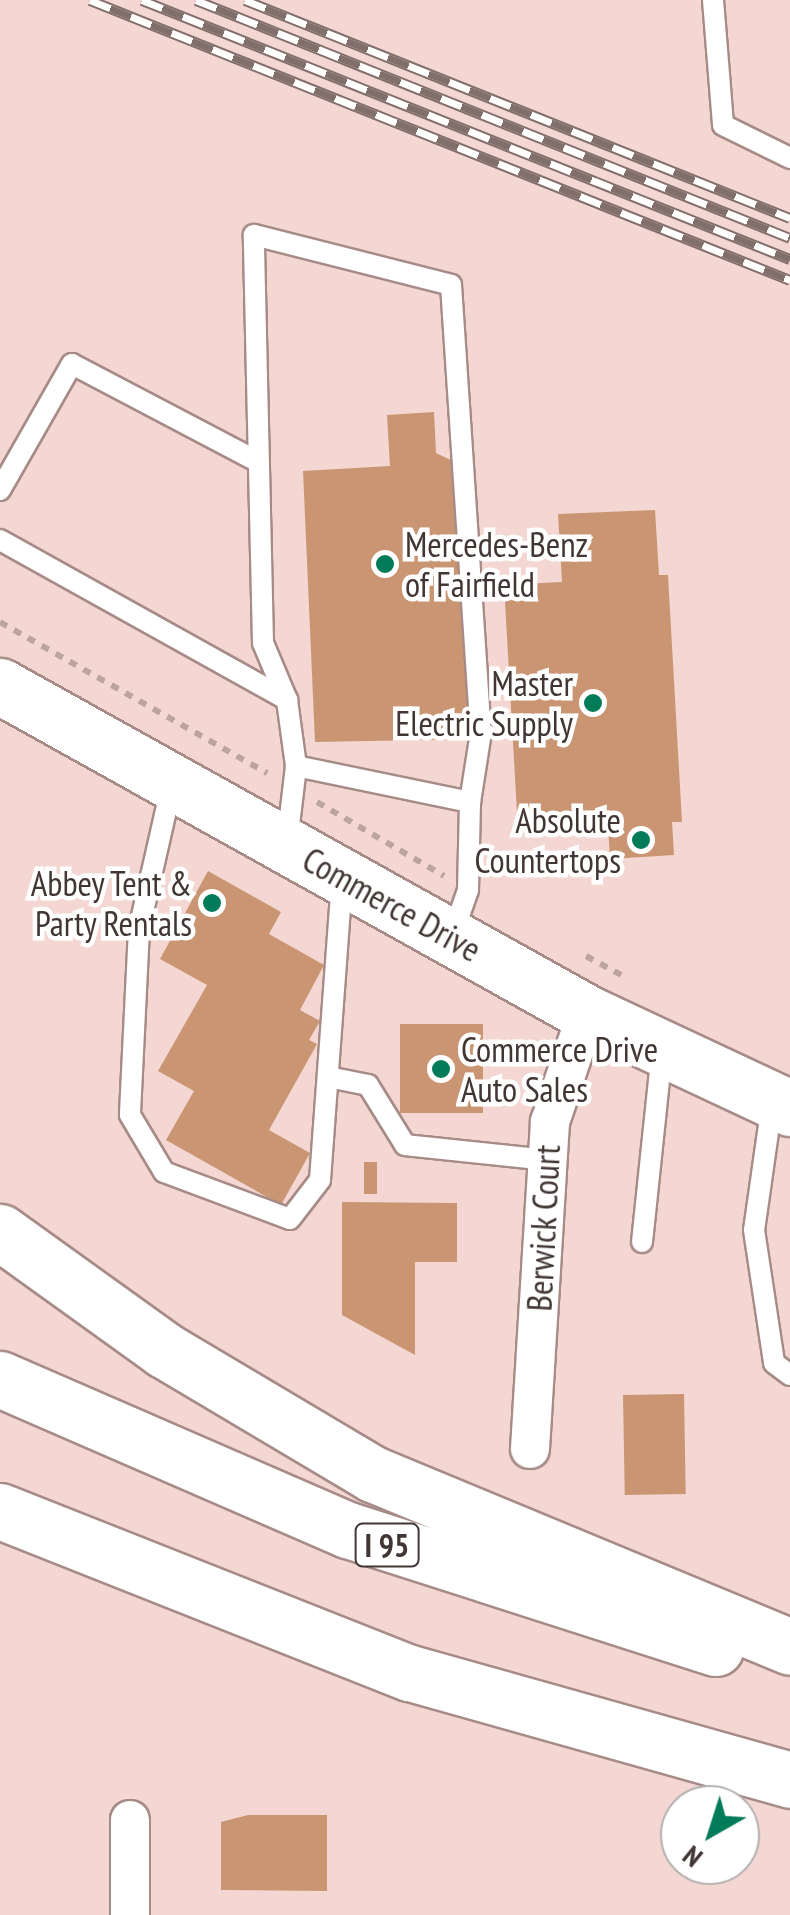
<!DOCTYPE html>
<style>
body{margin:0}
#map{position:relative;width:790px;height:1915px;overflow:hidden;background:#f4d7d2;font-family:"PT Sans Narrow",sans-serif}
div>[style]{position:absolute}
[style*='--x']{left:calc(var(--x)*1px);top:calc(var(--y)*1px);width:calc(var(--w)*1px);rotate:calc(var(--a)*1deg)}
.building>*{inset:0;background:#ca9572;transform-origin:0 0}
.path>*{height:6px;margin-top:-3px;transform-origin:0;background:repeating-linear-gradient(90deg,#bca5a1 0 8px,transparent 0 16px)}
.roads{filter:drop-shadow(2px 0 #a68b87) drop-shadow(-2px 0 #a68b87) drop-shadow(0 2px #a68b87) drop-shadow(0 -2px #a68b87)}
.lane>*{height:20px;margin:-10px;padding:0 10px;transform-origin:10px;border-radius:10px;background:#fff}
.street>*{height:38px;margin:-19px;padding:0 19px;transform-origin:19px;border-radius:19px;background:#fff}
.secondary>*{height:55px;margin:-27.5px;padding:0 27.5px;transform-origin:27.5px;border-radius:27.5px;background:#fff}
.highway>*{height:55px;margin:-27.5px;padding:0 27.5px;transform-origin:27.5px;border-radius:27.5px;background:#fff}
.rail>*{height:11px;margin-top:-5.5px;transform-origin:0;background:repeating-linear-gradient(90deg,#fff 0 22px,#816f6c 0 44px);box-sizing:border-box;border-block:2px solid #816f6c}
.dots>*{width:28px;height:28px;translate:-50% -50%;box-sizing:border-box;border:5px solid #fff;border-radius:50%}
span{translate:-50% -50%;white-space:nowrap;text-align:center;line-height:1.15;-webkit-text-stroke:9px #fff;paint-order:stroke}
.shield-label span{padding:2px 8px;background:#fff;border:2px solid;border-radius:8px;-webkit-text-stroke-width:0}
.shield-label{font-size:32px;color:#423634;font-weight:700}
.poi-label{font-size:35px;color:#423634}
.left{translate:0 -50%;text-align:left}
.right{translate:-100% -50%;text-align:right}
.street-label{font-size:35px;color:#423634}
.north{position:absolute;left:660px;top:1785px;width:100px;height:100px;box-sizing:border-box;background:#fff;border:2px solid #b3afae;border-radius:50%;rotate:219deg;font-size:28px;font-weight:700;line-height:40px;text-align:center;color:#423634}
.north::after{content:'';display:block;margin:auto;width:35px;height:45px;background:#027b58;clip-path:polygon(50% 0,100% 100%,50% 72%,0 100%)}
</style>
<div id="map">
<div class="building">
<div style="clip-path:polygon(434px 412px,436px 453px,455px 462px,472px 739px,315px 742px,303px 471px,390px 466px,387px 415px)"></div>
<div style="clip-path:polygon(655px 510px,659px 575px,668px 575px,682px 822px,672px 822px,674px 855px,610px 859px,608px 825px,518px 830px,504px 585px,562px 582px,558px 514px)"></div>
<div style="clip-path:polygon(208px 871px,281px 912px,269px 934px,324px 965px,300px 1010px,320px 1021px,309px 1040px,317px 1044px,269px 1130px,310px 1153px,281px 1205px,166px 1140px,194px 1091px,158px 1071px,207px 985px,160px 959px)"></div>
<div style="left:400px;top:1024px;width:83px;height:89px"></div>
<div style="left:364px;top:1162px;width:13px;height:32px"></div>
<div style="clip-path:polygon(342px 1202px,457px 1203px,457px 1262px,415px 1262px,415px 1355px,342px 1315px)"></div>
<div style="left:684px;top:1394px;width:100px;height:61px;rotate:89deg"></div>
<div style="clip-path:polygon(248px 1815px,327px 1815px,327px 1891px,221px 1890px,221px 1822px)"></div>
</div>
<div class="path">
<div style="--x:0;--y:622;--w:307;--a:29.5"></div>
<div style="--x:317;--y:802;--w:147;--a:30.2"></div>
<div style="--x:586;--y:956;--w:42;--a:28.4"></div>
</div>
<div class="roads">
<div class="lane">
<div style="--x:713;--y:0;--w:125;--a:85.4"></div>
<div style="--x:723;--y:125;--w:75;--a:26.2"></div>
<div style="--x:0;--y:490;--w:145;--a:-60.3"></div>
<div style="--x:72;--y:364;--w:211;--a:27.7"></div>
<div style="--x:0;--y:540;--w:329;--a:29.1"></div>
<div style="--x:296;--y:766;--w:67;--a:-97.8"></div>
<div style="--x:287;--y:700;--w:62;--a:-112.8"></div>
<div style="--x:263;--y:643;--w:408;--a:-91.3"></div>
<div style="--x:254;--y:235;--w:203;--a:14.2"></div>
<div style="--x:451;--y:285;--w:448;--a:86.2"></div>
<div style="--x:481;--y:732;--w:71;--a:98.9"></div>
<div style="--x:172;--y:784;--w:149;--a:102.8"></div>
<div style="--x:139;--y:929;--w:186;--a:92.8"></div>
<div style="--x:130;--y:1115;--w:66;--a:59.2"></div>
<div style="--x:164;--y:1172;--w:134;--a:20.5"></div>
<div style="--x:290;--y:1219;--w:49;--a:-52.4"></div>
<div style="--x:320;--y:1180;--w:298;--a:-85.8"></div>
<div style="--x:287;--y:842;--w:77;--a:-83.2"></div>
<div style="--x:296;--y:766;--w:178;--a:11.7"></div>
<div style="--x:470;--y:802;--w:88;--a:91.3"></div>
<div style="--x:468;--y:890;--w:49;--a:109.2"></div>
<div style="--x:328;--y:1077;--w:41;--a:11.3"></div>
<div style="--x:368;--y:1085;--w:70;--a:58.3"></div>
<div style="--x:405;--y:1145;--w:143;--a:6"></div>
<div style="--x:772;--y:1104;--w:127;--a:98.1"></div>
<div style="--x:754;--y:1230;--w:134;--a:81.4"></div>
<div style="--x:774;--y:1363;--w:20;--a:37"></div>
<div style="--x:642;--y:1242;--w:192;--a:-84"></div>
</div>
<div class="street">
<div style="--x:530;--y:1449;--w:328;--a:-86.5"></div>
<div style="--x:550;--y:1122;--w:115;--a:-71.3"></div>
<div style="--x:130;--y:1915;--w:95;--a:-90"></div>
</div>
<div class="secondary">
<div style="--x:0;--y:686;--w:672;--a:29.12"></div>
<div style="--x:587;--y:1013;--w:224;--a:25.1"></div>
</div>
<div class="highway">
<div style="--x:0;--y:1232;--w:202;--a:35.7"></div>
<div style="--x:164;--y:1350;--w:243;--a:30.7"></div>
<div style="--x:373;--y:1474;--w:451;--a:22.5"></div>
<div style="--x:0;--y:1379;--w:379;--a:23.5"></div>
<div style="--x:348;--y:1530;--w:386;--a:17.8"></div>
<div style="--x:0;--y:1511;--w:441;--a:21.6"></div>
<div style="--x:410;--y:1673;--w:395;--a:15.7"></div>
</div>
</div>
<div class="rail">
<div style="--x:90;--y:0;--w:754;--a:21.8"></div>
<div style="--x:142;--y:0;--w:698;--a:21.79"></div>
<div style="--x:196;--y:0;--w:640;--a:21.83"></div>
<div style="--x:245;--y:0;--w:587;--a:21.8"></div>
</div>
<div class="dots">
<div style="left:385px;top:564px;background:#027b58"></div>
<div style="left:593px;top:703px;background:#027b58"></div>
<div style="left:641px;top:840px;background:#027b58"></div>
<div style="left:212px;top:903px;background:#027b58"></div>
<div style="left:441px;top:1069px;background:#027b58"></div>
</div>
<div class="shield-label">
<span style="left:387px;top:1545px">I 95</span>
</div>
<div class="poi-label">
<span class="left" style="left:405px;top:564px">Mercedes-Benz<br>of Fairfield</span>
<span class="right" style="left:573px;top:703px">Master<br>Electric Supply</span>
<span class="right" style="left:621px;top:840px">Absolute<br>Countertops</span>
<span class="right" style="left:192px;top:903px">Abbey Tent &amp;<br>Party Rentals</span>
<span class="left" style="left:461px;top:1069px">Commerce Drive<br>Auto Sales</span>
</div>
<div class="street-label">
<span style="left:392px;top:904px;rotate:29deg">Commerce Drive</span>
<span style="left:543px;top:1228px;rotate:-87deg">Berwick Court</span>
</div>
<div class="north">N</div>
</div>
